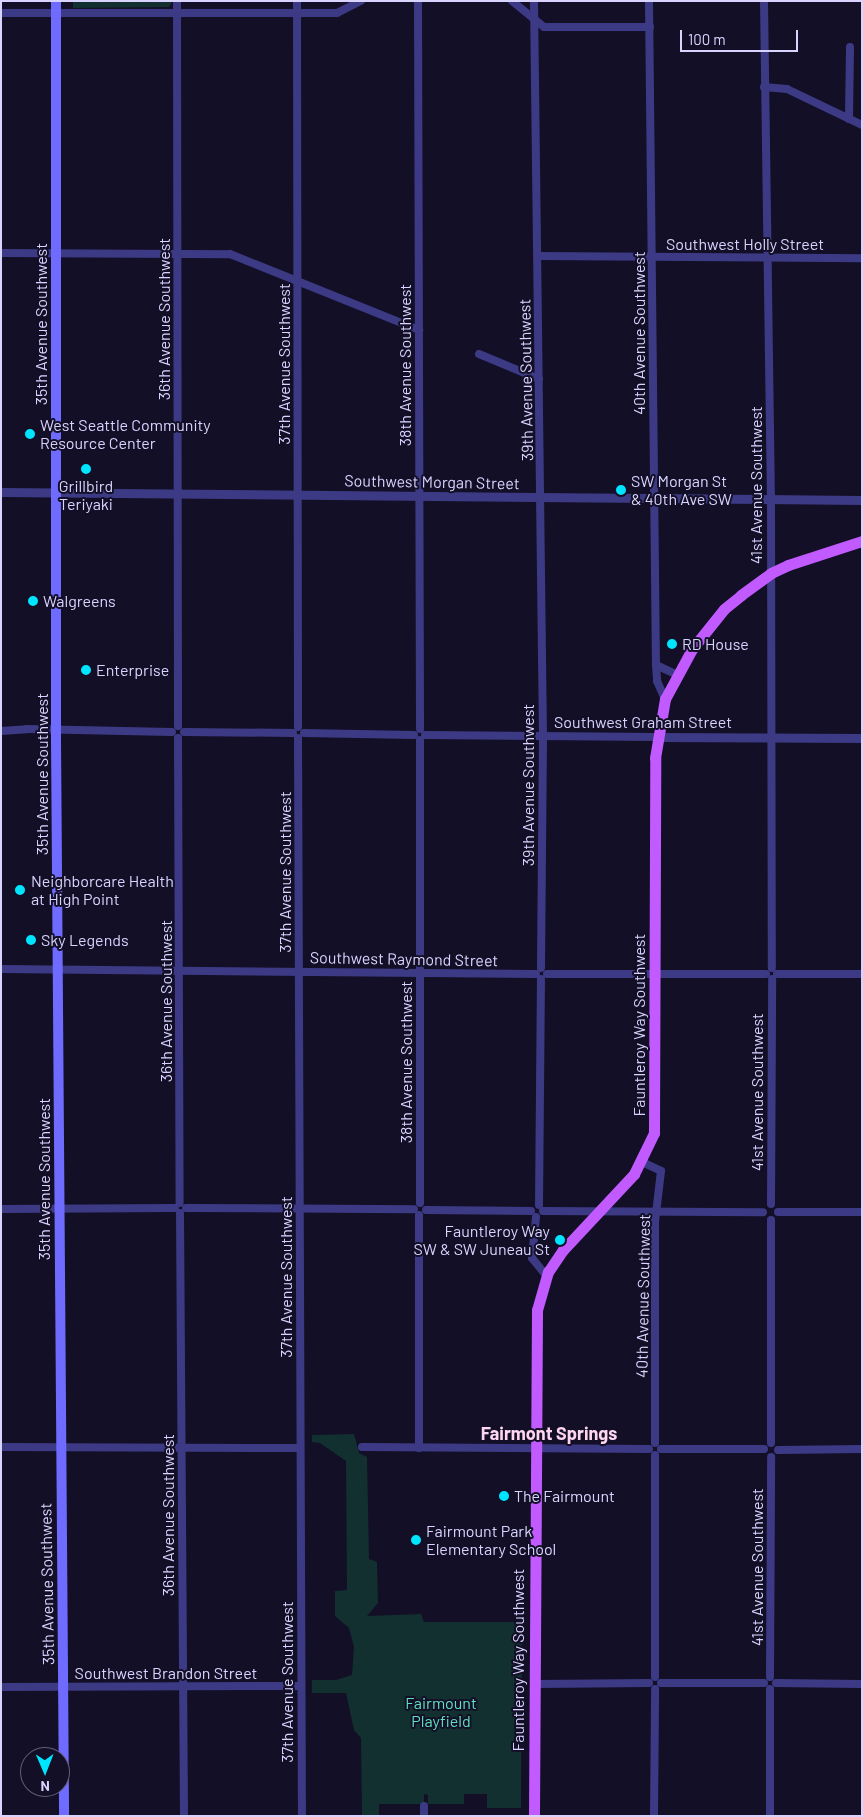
<!DOCTYPE html>
<style>
body{margin:0}
#map{position:relative;width:863px;height:1817px;overflow:hidden;background:#130f26;font-family:Barlow,sans-serif}
div>[style]{position:absolute}
[style*='--x']{left:calc(var(--x)*1px);top:calc(var(--y)*1px);width:calc(var(--w)*1px);rotate:calc(var(--a)*1deg)}
.green>*{inset:0;background:#12302f}
.minor>*{height:8px;margin:-4px;padding:0 4px;transform-origin:4px;border-radius:4px;background:#3d3a85}
.tertiary>*{height:9px;margin:-4.5px;padding:0 4.5px;transform-origin:4.5px;border-radius:4.5px;background:#3d3a85}
.secondary>*{height:10px;margin:-5px;padding:0 5px;transform-origin:5px;border-radius:5px;background:#6f6bff}
.primary>*{height:11px;margin:-5.5px;padding:0 5.5px;transform-origin:5.5px;border-radius:5.5px;background:#c25bff}
.dots>*{width:14px;height:14px;translate:-50% -50%;box-sizing:border-box;border:2px solid #130f26;border-radius:50%}
span{translate:-50% -50%;white-space:nowrap;text-align:center;line-height:1.15;-webkit-text-stroke:4px #130f26;paint-order:stroke}
.street-label{font-size:16px;color:#d9d4ff}
.poi-label{font-size:16px;color:#d9d4ff}
.left{translate:0 -50%;text-align:left}
.right{translate:-100% -50%;text-align:right}
.park-label{font-size:16px;color:#5fe0c0}
.neighbourhood-label{font-size:18px;color:#ffd6f0;font-weight:700}
.frame{position:absolute;inset:0;border:2px solid #d9d4ff;pointer-events:none}
.north{position:absolute;left:20px;top:1747px;width:50px;height:50px;box-sizing:border-box;background:#130f26;border:1px solid #625e7d;border-radius:50%;rotate:179deg;font-size:14px;font-weight:700;line-height:20px;text-align:center;color:#d9d4ff}
.north::after{content:'';display:block;margin:auto;width:18px;height:22px;background:#00e5ff;clip-path:polygon(50% 0,100% 100%,50% 72%,0 100%)}
.scale{position:absolute;left:680px;top:30px;width:118px;height:22px;box-sizing:border-box;border:2px solid #d9d4ff;border-top:0;padding-left:6px;font-size:15px;line-height:18px;white-space:nowrap;color:#d9d4ff;-webkit-text-stroke:4px #130f26;paint-order:stroke}
</style>
<div id="map">
<div class="green">
<div style="clip-path:polygon(73px 1px,171px 1px,171px 4px,169px 7px,73px 8px)"></div>
<div style="clip-path:polygon(354px 1434px,359px 1453px,367px 1457px,369px 1559px,377px 1562px,378px 1603px,367px 1616px,421px 1614px,424px 1622px,522px 1622px,521px 1808px,487px 1808px,487px 1794px,464px 1794px,464px 1804px,428px 1804px,428px 1795px,424px 1794px,424px 1804px,379px 1804px,379px 1816px,362px 1816px,361px 1738px,354px 1730px,346px 1693px,312px 1693px,312px 1680px,336px 1680px,352px 1675px,354px 1647px,349px 1628px,335px 1616px,335px 1591px,347px 1590px,346px 1461px,320px 1443px,312px 1442px,312px 1435px)"></div>
</div>
<div class="minor">
<div style="--x:177;--y:1;--w:725;--a:89.92"></div>
<div style="--x:297;--y:1;--w:726;--a:89.92"></div>
<div style="--x:418;--y:1;--w:728;--a:89.84"></div>
<div style="--x:512;--y:1;--w:41;--a:39.1"></div>
<div style="--x:544;--y:27;--w:106;--a:0"></div>
<div style="--x:534;--y:1;--w:735;--a:89.3"></div>
<div style="--x:543;--y:736;--w:232;--a:90.5"></div>
<div style="--x:649;--y:1;--w:664;--a:89.4"></div>
<div style="--x:656;--y:665;--w:16;--a:86"></div>
<div style="--x:657;--y:681;--w:20;--a:66"></div>
<div style="--x:764;--y:1;--w:498;--a:89.2"></div>
<div style="--x:771;--y:499;--w:469;--a:89.9"></div>
<div style="--x:1;--y:13;--w:336;--a:0"></div>
<div style="--x:337;--y:13;--w:27;--a:-27"></div>
<div style="--x:764;--y:87;--w:23;--a:5"></div>
<div style="--x:787;--y:89;--w:83;--a:25.6"></div>
<div style="--x:849;--y:119;--w:72;--a:-89.2"></div>
<div style="--x:1;--y:253;--w:229;--a:0.3"></div>
<div style="--x:230;--y:254;--w:204;--a:21.9"></div>
<div style="--x:538;--y:256;--w:324;--a:0.4"></div>
<div style="--x:479;--y:354;--w:65;--a:22.6"></div>
<div style="--x:656;--y:665;--w:23;--a:25"></div>
<div style="--x:1;--y:731;--w:26;--a:-4"></div>
<div style="--x:27;--y:729;--w:145;--a:1.2"></div>
<div style="--x:184;--y:732;--w:109;--a:0.5"></div>
<div style="--x:304;--y:733;--w:110;--a:1"></div>
<div style="--x:425;--y:735;--w:232;--a:0.5"></div>
<div style="--x:178;--y:738;--w:465;--a:89.8"></div>
<div style="--x:298;--y:738;--w:1078;--a:89.79"></div>
<div style="--x:1;--y:969;--w:535;--a:0.54"></div>
<div style="--x:547;--y:974;--w:219;--a:0"></div>
<div style="--x:777;--y:974;--w:85;--a:0"></div>
<div style="--x:642;--y:1162;--w:21;--a:25"></div>
<div style="--x:661;--y:1171;--w:51;--a:96.7"></div>
<div style="--x:655;--y:1222;--w:221;--a:90"></div>
<div style="--x:420;--y:1203;--w:463;--a:-90"></div>
<div style="--x:771;--y:1204;--w:225;--a:-89.7"></div>
<div style="--x:539;--y:1205;--w:226;--a:-89.5"></div>
<div style="--x:186;--y:1208;--w:228;--a:0.3"></div>
<div style="--x:1;--y:1209;--w:174;--a:-0.3"></div>
<div style="--x:426;--y:1210;--w:105;--a:0.5"></div>
<div style="--x:543;--y:1211;--w:220;--a:0.3"></div>
<div style="--x:778;--y:1212;--w:84;--a:0"></div>
<div style="--x:180;--y:1213;--w:603;--a:89.62"></div>
<div style="--x:419;--y:1215;--w:233;--a:90"></div>
<div style="--x:536;--y:1217;--w:41;--a:95.6"></div>
<div style="--x:532;--y:1258;--w:22;--a:51"></div>
<div style="--x:771;--y:1443;--w:223;--a:-90"></div>
<div style="--x:1;--y:1447;--w:299;--a:0.2"></div>
<div style="--x:362;--y:1447;--w:287;--a:0.4"></div>
<div style="--x:661;--y:1449;--w:103;--a:0"></div>
<div style="--x:778;--y:1450;--w:84;--a:-0.7"></div>
<div style="--x:655;--y:1677;--w:222;--a:-90"></div>
<div style="--x:770;--y:1677;--w:220;--a:-89.7"></div>
<div style="--x:661;--y:1683;--w:103;--a:0"></div>
<div style="--x:776;--y:1683;--w:86;--a:0.7"></div>
<div style="--x:535;--y:1684;--w:114;--a:-0.5"></div>
<div style="--x:1;--y:1687;--w:300;--a:-0.2"></div>
<div style="--x:424;--y:1816;--w:10;--a:-90"></div>
<div style="--x:654;--y:1816;--w:127;--a:-89.5"></div>
<div style="--x:770;--y:1816;--w:127;--a:-90"></div>
</div>
<div class="tertiary">
<div style="--x:1;--y:492;--w:861;--a:0.53"></div>
<div style="--x:657;--y:737;--w:205;--a:0.3"></div>
</div>
<div class="secondary">
<div style="--x:56;--y:1;--w:739;--a:90"></div>
<div style="--x:56;--y:740;--w:1076;--a:89.57"></div>
</div>
<div class="primary">
<div style="--x:534;--y:1816;--w:506;--a:-89.66"></div>
<div style="--x:537;--y:1310;--w:40;--a:-74"></div>
<div style="--x:548;--y:1272;--w:27;--a:-56"></div>
<div style="--x:563;--y:1250;--w:104;--a:-46.9"></div>
<div style="--x:634;--y:1174;--w:46;--a:-64"></div>
<div style="--x:654;--y:1133;--w:375;--a:-89.8"></div>
<div style="--x:655;--y:758;--w:60;--a:-80.4"></div>
<div style="--x:665;--y:699;--w:57;--a:-61.6"></div>
<div style="--x:692;--y:649;--w:51;--a:-51.3"></div>
<div style="--x:724;--y:609;--w:22;--a:-39"></div>
<div style="--x:741;--y:595;--w:37;--a:-36"></div>
<div style="--x:771;--y:573;--w:19;--a:-25"></div>
<div style="--x:788;--y:565;--w:78;--a:-18"></div>
</div>
<div class="dots">
<div style="left:30px;top:434px;background:#00e5ff"></div>
<div style="left:86px;top:469px;background:#00e5ff"></div>
<div style="left:621px;top:490px;background:#00e5ff"></div>
<div style="left:33px;top:601px;background:#00e5ff"></div>
<div style="left:672px;top:644px;background:#00e5ff"></div>
<div style="left:86px;top:670px;background:#00e5ff"></div>
<div style="left:20px;top:890px;background:#00e5ff"></div>
<div style="left:31px;top:940px;background:#00e5ff"></div>
<div style="left:560px;top:1240px;background:#00e5ff"></div>
<div style="left:504px;top:1496px;background:#00e5ff"></div>
<div style="left:416px;top:1540px;background:#00e5ff"></div>
</div>
<div class="street-label">
<span style="left:745px;top:244px">Southwest Holly Street</span>
<span style="left:164px;top:319px;rotate:-90deg">36th Avenue Southwest</span>
<span style="left:41px;top:324px;rotate:-90deg">35th Avenue Southwest</span>
<span style="left:639px;top:333px;rotate:-90deg">40th Avenue Southwest</span>
<span style="left:284px;top:364px;rotate:-90deg">37th Avenue Southwest</span>
<span style="left:405px;top:365px;rotate:-90deg">38th Avenue Southwest</span>
<span style="left:526px;top:380px;rotate:-91deg">39th Avenue Southwest</span>
<span style="left:432px;top:482px;rotate:1deg">Southwest Morgan Street</span>
<span style="left:756px;top:485px;rotate:-90deg">41st Avenue Southwest</span>
<span style="left:643px;top:722px">Southwest Graham Street</span>
<span style="left:42px;top:774px;rotate:-90deg">35th Avenue Southwest</span>
<span style="left:528px;top:785px;rotate:-90deg">39th Avenue Southwest</span>
<span style="left:285px;top:872px;rotate:-90deg">37th Avenue Southwest</span>
<span style="left:404px;top:959px;rotate:1deg">Southwest Raymond Street</span>
<span style="left:166px;top:1001px;rotate:-90deg">36th Avenue Southwest</span>
<span style="left:639px;top:1025px;rotate:-90deg">Fauntleroy Way Southwest</span>
<span style="left:406px;top:1062px;rotate:-90deg">38th Avenue Southwest</span>
<span style="left:757px;top:1092px;rotate:-90deg">41st Avenue Southwest</span>
<span style="left:44px;top:1179px;rotate:-90deg">35th Avenue Southwest</span>
<span style="left:286px;top:1277px;rotate:-90deg">37th Avenue Southwest</span>
<span style="left:643px;top:1296px;rotate:-89deg">40th Avenue Southwest</span>
<span style="left:168px;top:1515px;rotate:-90deg">36th Avenue Southwest</span>
<span style="left:757px;top:1567px;rotate:-90deg">41st Avenue Southwest</span>
<span style="left:47px;top:1584px;rotate:-91deg">35th Avenue Southwest</span>
<span style="left:518px;top:1660px;rotate:-90deg">Fauntleroy Way Southwest</span>
<span style="left:166px;top:1673px">Southwest Brandon Street</span>
<span style="left:287px;top:1682px;rotate:-90deg">37th Avenue Southwest</span>
</div>
<div class="poi-label">
<span class="left" style="left:40px;top:434px">West Seattle Community<br>Resource Center</span>
<span class="left" style="left:631px;top:490px">SW Morgan St<br>&amp; 40th Ave SW</span>
<span style="left:86px;top:495px">Grillbird<br>Teriyaki</span>
<span class="left" style="left:43px;top:601px">Walgreens</span>
<span class="left" style="left:682px;top:644px">RD House</span>
<span class="left" style="left:96px;top:670px">Enterprise</span>
<span class="left" style="left:31px;top:890px">Neighborcare Health<br>at High Point</span>
<span class="left" style="left:41px;top:940px">Sky Legends</span>
<span class="right" style="left:550px;top:1240px">Fauntleroy Way<br>SW &amp; SW Juneau St</span>
<span class="left" style="left:514px;top:1496px">The Fairmount</span>
<span class="left" style="left:426px;top:1540px">Fairmount Park<br>Elementary School</span>
</div>
<div class="park-label">
<span style="left:441px;top:1712px">Fairmount<br>Playfield</span>
</div>
<div class="neighbourhood-label">
<span style="left:549px;top:1433px">Fairmont Springs</span>
</div>
<div class="frame"></div>
<div class="north">N</div>
<div class="scale">100 m</div>
</div>
